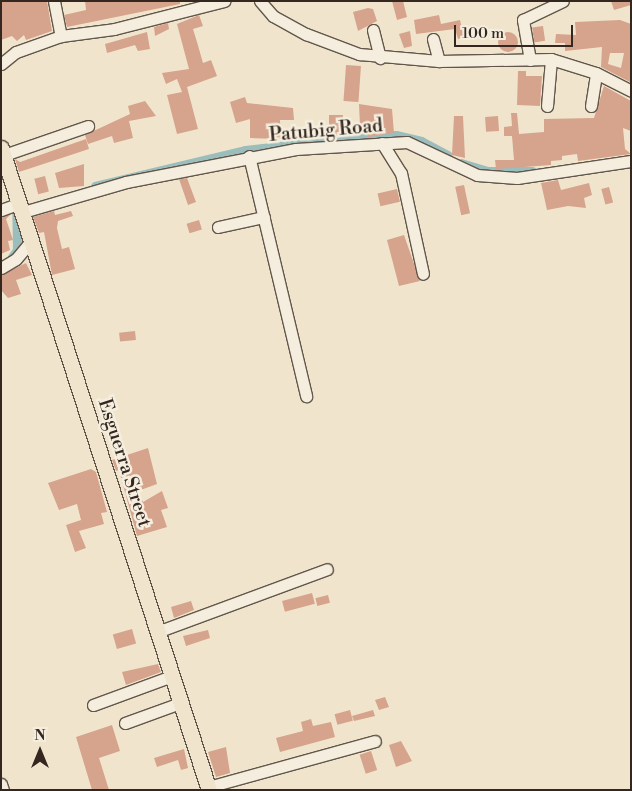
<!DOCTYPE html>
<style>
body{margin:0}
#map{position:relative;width:632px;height:791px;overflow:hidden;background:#f0e5cc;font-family:"Libre Bodoni",serif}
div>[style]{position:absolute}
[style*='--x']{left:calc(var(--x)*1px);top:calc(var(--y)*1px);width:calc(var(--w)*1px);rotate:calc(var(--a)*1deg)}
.canal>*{height:9px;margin:-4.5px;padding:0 4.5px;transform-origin:4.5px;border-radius:4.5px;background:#9bbebc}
.building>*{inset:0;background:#d6a38c;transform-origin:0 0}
.round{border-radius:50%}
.roads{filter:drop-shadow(1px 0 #62564b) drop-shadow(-1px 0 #62564b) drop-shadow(0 1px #62564b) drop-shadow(0 -1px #62564b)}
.minor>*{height:11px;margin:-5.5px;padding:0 5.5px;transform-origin:5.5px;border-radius:5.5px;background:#f5eede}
.major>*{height:15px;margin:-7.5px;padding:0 7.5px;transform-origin:7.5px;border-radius:7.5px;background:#f0e5cc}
span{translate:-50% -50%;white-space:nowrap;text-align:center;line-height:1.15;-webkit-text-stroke:5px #f5eede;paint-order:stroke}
.street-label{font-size:19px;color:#332720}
.frame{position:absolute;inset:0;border:2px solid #332720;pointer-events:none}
.north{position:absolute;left:15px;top:726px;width:50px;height:50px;-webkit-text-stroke:4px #f5eede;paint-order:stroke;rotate:0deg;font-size:14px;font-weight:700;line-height:20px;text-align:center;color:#332720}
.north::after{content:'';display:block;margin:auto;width:18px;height:22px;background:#332720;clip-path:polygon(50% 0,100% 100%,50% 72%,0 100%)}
.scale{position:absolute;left:454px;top:25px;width:119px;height:22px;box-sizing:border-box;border:2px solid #332720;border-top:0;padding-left:6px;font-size:15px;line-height:18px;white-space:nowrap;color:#332720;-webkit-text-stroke:4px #f5eede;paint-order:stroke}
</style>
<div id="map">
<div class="canal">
<div style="--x:461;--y:163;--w:27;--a:17"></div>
<div style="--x:487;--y:171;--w:45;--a:0"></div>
<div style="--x:95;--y:186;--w:154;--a:-13.5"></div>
<div style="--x:245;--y:150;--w:78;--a:-6.7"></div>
<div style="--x:322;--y:141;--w:74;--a:-4.6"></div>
<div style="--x:396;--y:135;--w:26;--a:13"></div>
<div style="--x:421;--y:141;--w:30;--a:28"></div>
<div style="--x:12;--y:257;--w:9;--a:-54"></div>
<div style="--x:17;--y:250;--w:39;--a:-91"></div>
</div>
<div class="building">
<div style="clip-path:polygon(1px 1px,47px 1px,52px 31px,26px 40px,24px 35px,17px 41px,12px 36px,1px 40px)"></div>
<div style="clip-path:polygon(85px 1px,180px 1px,180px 4px,67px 27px,64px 15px,86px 10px)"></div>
<div style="clip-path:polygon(392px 1px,403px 1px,407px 17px,397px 20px)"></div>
<div style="clip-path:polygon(611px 1px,631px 1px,631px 5px,614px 10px)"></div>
<div style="clip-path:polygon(368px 8px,373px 9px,377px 21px,358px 31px,353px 12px)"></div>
<div style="clip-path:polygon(199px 15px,203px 26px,193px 29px,197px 42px,203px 63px,211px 60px,217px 76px,187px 87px,198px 129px,177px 134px,167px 95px,182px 92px,177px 79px,166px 84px,162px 73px,189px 69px,177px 24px)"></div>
<div style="clip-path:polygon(439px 15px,441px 24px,460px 20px,464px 37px,458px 39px,455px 29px,416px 34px,414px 20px)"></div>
<div style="clip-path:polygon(evenodd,620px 20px,631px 24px,630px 82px,601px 67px,602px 47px,565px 51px,565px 43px,555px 43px,556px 34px,576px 35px,575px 22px,620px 20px,610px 53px,624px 53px,621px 68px,608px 64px,610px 53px)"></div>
<div style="clip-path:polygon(168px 23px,169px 29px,155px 36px,154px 27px)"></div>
<div style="left:543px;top:26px;width:15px;height:11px;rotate:82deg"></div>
<div style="clip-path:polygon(410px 31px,412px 46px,404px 48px,399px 34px)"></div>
<div class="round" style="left:498px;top:32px;width:20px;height:20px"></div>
<div style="clip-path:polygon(147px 32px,150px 49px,138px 51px,135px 45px,107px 53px,105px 44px)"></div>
<div style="left:346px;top:65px;width:15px;height:36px;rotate:4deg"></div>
<div style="clip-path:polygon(518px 71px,526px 71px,526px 76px,542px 76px,540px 106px,517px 105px)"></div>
<div style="clip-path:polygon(604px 86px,631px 101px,631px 131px,623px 128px,625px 149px,631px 154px,578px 161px,577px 154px,562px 156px,562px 160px,551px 161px,551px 165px,496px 169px,495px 160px,514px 160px,512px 136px,504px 136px,504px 127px,512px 126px,511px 113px,517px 113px,519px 134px,544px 132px,544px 119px,594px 118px)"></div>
<div style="clip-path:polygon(245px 97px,247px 103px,293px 108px,294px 120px,280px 120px,281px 139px,250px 138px,250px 119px,236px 123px,230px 102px)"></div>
<div style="clip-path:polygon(145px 101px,156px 116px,129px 121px,133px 138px,114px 143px,112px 136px,88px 144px,85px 135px,130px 114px,128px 106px)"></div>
<div style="clip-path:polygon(359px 104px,392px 109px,394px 133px,368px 137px,367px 126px,360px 126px)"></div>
<div style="clip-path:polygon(329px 115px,343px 115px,343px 130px,358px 131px,357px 136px,329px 136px)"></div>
<div style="clip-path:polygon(454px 116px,463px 116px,465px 158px,452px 155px)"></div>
<div style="left:498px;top:116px;width:15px;height:13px;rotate:86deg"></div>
<div style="clip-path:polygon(86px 139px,89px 149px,19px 172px,15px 159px,20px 162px)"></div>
<div style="clip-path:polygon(84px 164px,84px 186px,59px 188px,55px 173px)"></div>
<div style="left:45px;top:176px;width:16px;height:11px;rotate:76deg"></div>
<div style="clip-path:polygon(187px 178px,196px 202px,188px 205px,179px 179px)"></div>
<div style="clip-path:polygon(558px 180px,561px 190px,589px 183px,592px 195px,584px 198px,586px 208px,568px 206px,547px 210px,541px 183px)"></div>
<div style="left:464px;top:185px;width:29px;height:9px;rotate:78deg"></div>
<div style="left:609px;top:187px;width:16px;height:8px;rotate:75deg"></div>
<div style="left:397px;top:189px;width:13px;height:20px;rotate:77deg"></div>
<div style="clip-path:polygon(54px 211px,55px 215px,71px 211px,73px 216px,58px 221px,57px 228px,62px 249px,69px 247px,75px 269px,52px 275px,44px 232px,39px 233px,33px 217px)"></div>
<div style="clip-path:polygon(11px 214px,6px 219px,13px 240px,8px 241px,10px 250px,1px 254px,1px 217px)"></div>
<div style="left:199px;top:220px;width:10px;height:13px;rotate:73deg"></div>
<div style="clip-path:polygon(404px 235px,420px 281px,399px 286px,387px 240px)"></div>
<div style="clip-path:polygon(26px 263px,32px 275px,16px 280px,21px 294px,8px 298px,1px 290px,1px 275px)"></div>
<div style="left:135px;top:331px;width:9px;height:16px;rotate:84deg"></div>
<div style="clip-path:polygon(148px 448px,157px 484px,138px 491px,143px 502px,162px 491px,168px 508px,161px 510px,167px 527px,137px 536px,119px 470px,116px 471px,112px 460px)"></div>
<div style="clip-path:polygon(91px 469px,96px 472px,107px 512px,101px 513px,104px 524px,79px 531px,86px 548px,75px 552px,66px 525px,81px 520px,77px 504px,59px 510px,48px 483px)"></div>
<div style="left:312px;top:593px;width:11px;height:31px;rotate:75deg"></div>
<div style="left:328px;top:595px;width:8px;height:13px;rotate:76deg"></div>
<div style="clip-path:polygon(191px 601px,194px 610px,174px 618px,171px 607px)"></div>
<div style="left:132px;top:629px;width:15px;height:20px;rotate:74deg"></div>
<div style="clip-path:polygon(208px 630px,210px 638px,186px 646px,183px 636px)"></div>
<div style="clip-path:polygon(158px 664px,161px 672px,126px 685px,122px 672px)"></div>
<div style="clip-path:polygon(385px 697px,389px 707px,379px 710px,375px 700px)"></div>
<div style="left:350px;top:710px;width:11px;height:16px;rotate:75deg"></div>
<div style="clip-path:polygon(373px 710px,375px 716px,354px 721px,352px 716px)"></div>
<div style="clip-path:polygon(311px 719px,313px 726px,331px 722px,335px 737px,280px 752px,276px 738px,303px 731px,301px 722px)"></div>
<div style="clip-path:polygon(112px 725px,120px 751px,99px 758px,109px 790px,92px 790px,76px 737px)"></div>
<div style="clip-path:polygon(401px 741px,412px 761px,396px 767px,389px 745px)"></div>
<div style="clip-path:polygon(226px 747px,230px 773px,216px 777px,208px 752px)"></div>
<div style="clip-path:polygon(184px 749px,188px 768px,181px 770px,178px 760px,157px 767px,154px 758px)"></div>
<div style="left:371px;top:751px;width:20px;height:12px;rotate:72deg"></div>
</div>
<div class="roads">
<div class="minor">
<div style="--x:54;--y:1;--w:36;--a:79"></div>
<div style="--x:260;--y:1;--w:20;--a:49"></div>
<div style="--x:273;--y:16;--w:38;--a:29"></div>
<div style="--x:306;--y:34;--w:57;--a:20.7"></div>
<div style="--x:359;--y:54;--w:80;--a:5"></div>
<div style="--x:439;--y:61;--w:112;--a:-1"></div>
<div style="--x:551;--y:59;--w:47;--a:17.3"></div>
<div style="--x:596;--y:73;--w:39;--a:27"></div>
<div style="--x:373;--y:30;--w:29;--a:76"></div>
<div style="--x:433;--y:39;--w:23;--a:75"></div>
<div style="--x:530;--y:60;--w:41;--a:-99.9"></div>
<div style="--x:523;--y:20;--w:44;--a:-25.4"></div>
<div style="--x:1;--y:64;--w:19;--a:-39"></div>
<div style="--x:16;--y:52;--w:48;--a:-19.6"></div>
<div style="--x:61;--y:36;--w:53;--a:-7.5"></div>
<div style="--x:114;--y:29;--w:114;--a:-14.3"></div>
<div style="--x:547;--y:106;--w:47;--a:-85.1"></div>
<div style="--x:591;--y:106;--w:33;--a:-81"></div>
<div style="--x:382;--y:143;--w:36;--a:58"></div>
<div style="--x:401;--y:173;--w:103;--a:77.7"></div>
<div style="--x:4;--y:155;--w:89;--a:-19"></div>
<div style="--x:249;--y:156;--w:247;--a:76.6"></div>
<div style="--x:1;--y:210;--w:20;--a:-20"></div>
<div style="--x:23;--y:212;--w:107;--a:-16.2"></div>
<div style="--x:126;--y:182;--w:173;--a:-11"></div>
<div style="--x:296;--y:149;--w:111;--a:-3.6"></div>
<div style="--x:407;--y:142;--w:77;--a:25.2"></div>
<div style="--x:477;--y:175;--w:40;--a:4.3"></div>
<div style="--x:517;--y:178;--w:115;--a:-8.5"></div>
<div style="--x:218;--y:227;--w:47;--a:-12.3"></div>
<div style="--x:1;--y:268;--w:17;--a:-31"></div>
<div style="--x:16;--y:259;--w:23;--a:-50"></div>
<div style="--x:157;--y:632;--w:181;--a:-20.3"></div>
<div style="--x:93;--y:705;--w:84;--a:-20.2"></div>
<div style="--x:125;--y:723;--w:59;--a:-20"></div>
<div style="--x:1;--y:784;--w:6;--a:72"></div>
<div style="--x:208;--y:787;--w:173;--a:-15.4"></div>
</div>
<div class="major">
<div style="--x:1;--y:148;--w:675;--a:72.05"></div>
</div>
</div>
<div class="street-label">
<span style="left:326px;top:131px;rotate:-5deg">Patubig Road</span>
<span style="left:124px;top:463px;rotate:72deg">Esguerra Street</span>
</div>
<div class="frame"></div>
<div class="north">N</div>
<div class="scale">100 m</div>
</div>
